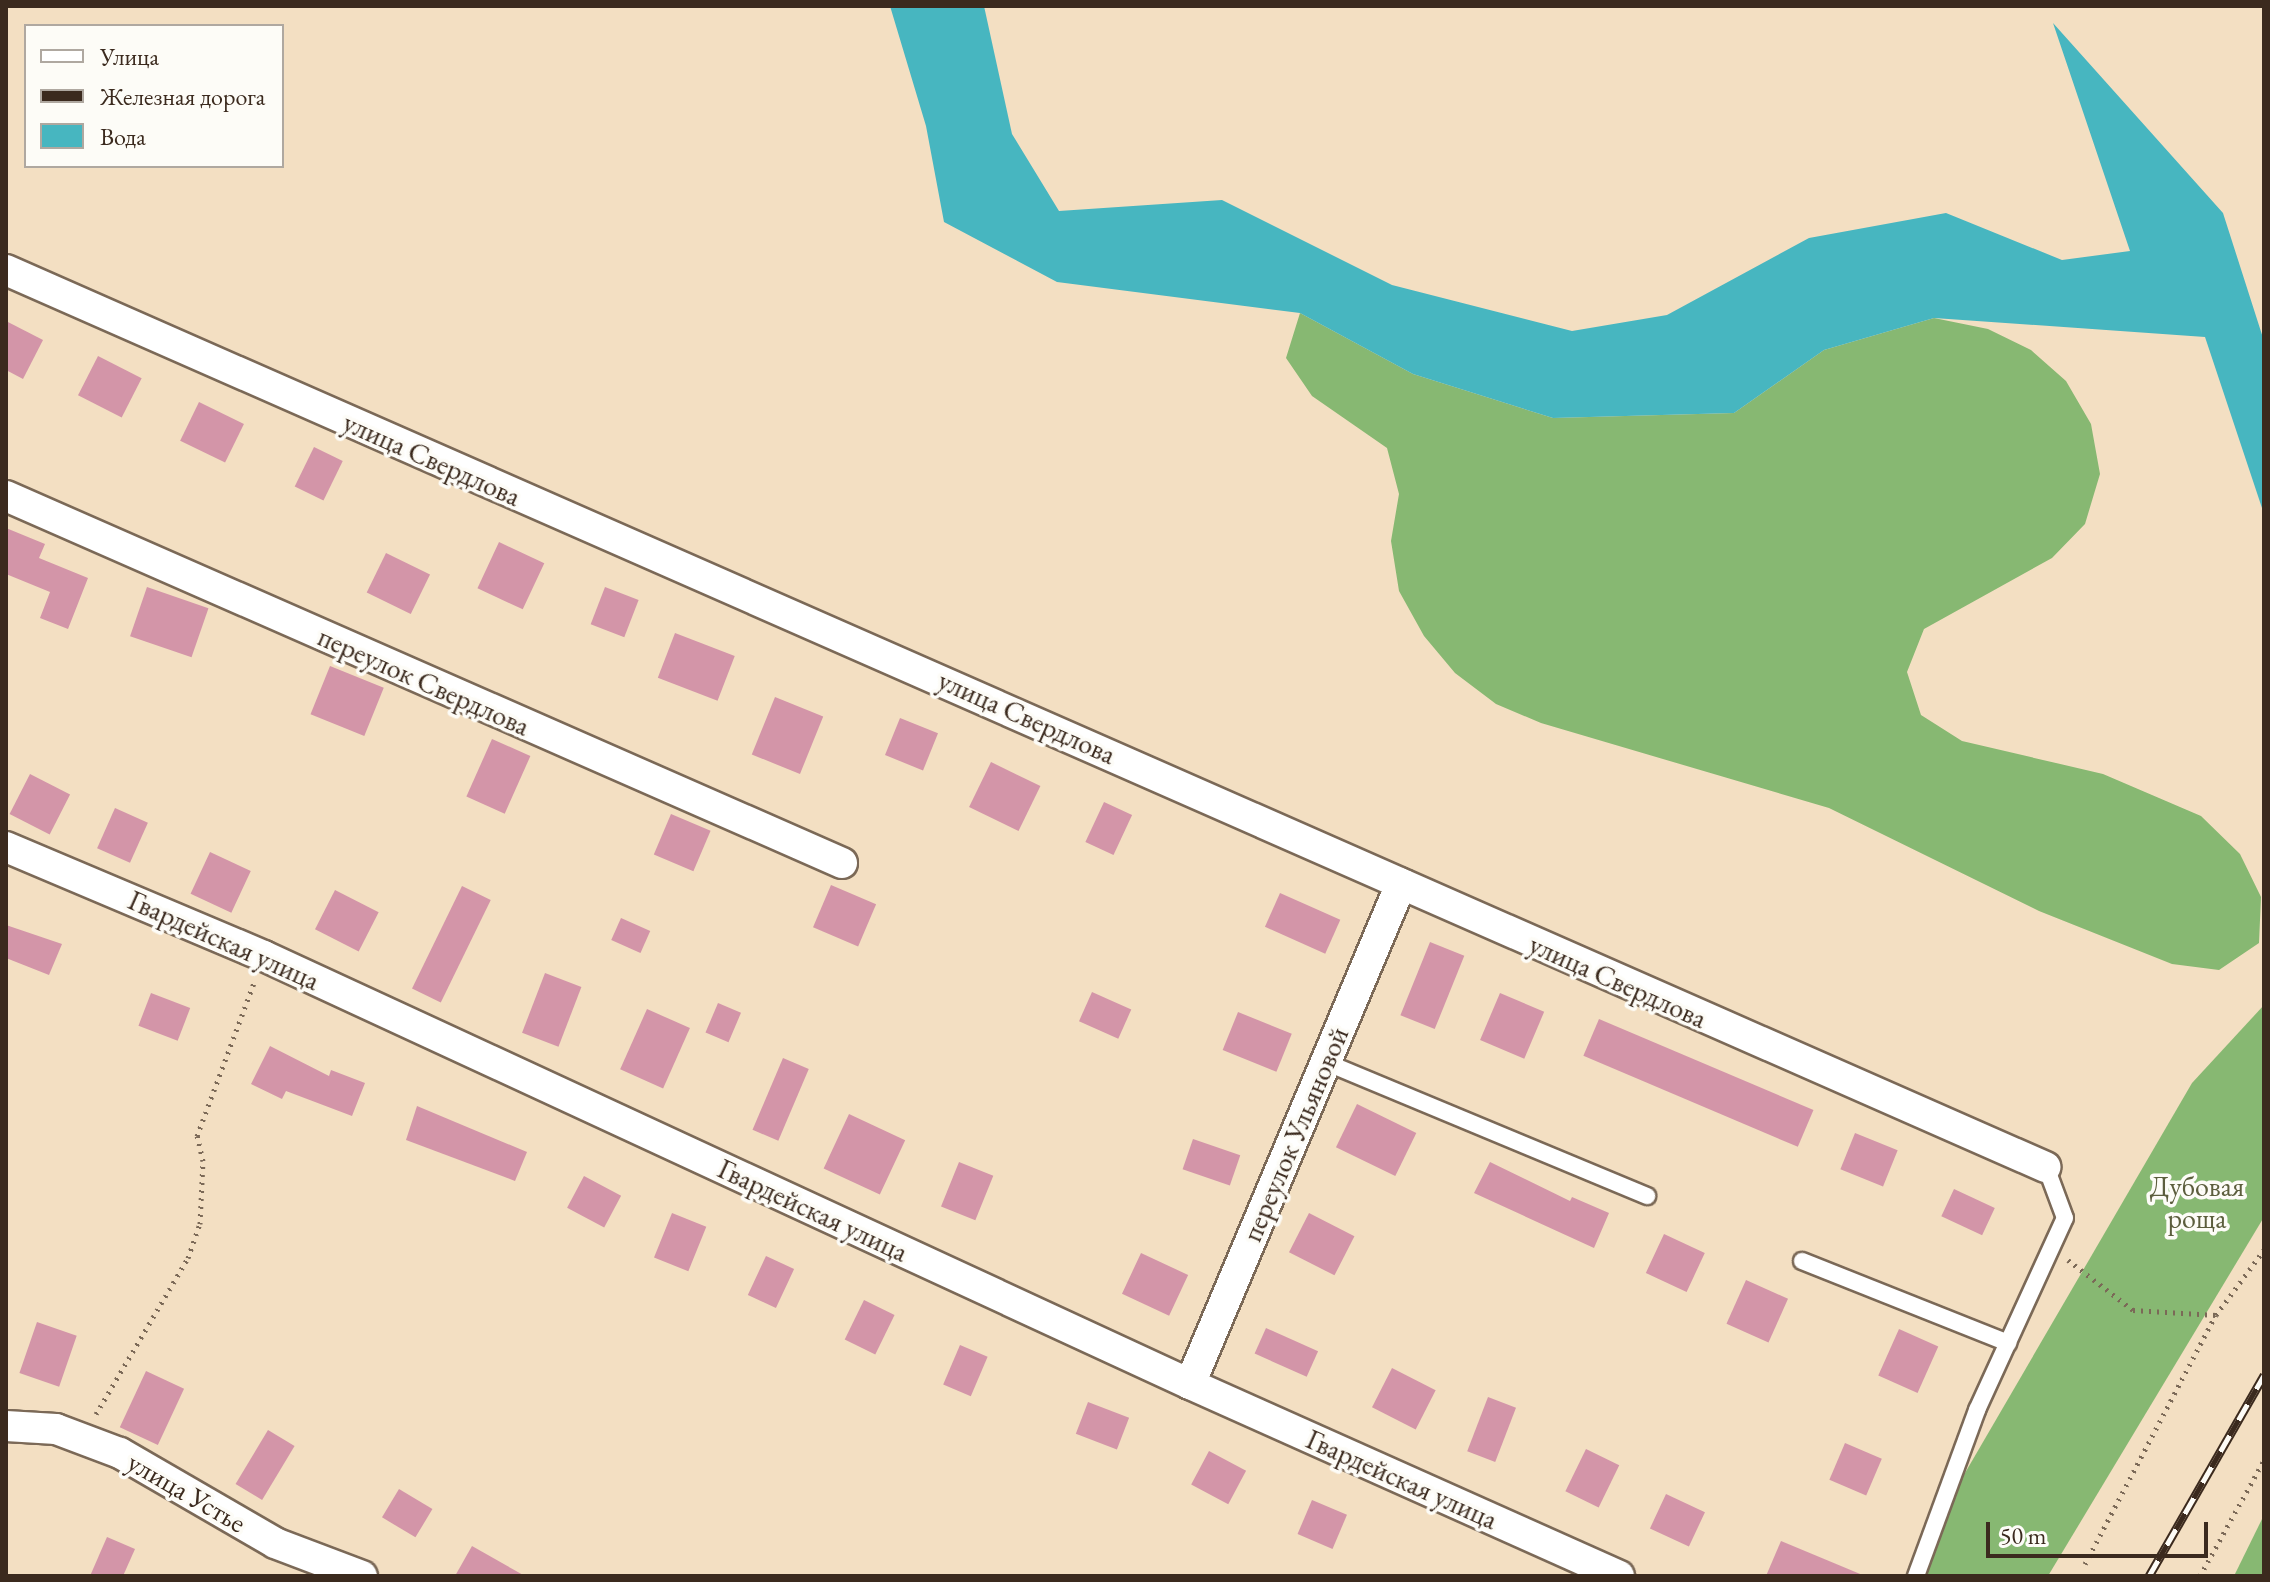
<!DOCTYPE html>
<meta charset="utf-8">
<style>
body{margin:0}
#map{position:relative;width:2270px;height:1582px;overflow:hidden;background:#f3dfc2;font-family:"EB Garamond",serif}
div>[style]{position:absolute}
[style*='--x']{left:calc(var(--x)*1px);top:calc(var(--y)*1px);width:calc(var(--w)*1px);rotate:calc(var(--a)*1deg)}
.forest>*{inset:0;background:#87b872}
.water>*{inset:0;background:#47b6c0}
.building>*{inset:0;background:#d395a8;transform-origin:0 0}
.path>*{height:5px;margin-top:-2.5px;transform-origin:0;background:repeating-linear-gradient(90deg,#7b6957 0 2px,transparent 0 8px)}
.roads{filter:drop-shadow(2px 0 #7b6957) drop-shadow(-2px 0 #7b6957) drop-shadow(0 2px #7b6957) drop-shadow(0 -2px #7b6957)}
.service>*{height:16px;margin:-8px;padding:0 8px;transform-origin:8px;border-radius:8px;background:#fff}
.minor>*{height:30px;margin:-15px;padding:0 15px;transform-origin:15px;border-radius:15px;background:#fff}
.rail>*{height:9px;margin-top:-4.5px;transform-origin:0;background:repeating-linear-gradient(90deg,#fdfcf7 0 18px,#3b2a1e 0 36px);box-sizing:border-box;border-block:2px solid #3b2a1e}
span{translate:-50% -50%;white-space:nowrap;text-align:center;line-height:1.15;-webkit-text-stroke:7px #fdfcf7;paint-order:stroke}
.street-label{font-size:28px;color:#3b2a1e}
.park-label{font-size:28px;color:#5c5e3d}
.frame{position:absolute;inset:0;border:8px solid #3b2a1e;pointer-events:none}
.legend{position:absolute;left:24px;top:24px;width:260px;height:144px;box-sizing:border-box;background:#fdfcf7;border:2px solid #afa8a0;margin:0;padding:10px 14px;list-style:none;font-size:24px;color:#3b2a1e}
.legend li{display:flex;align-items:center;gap:16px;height:40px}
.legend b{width:40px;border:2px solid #afa8a0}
.scale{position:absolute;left:1986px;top:1522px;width:222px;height:36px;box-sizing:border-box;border:4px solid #3b2a1e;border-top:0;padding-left:10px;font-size:24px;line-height:28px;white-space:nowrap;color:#3b2a1e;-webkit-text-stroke:6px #fdfcf7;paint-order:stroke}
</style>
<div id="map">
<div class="forest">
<div style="clip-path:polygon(1300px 313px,1413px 374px,1553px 418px,1734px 413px,1824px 350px,1934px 318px,1988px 329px,2031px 350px,2066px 381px,2091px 424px,2100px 474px,2085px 524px,2052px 558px,1924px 629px,1907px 672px,1921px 715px,1962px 741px,2103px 774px,2201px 816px,2240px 854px,2261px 897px,2259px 943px,2219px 970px,2172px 964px,2039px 911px,1829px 808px,1541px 723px,1496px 704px,1455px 673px,1424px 636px,1399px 591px,1391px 541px,1399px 494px,1387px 448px,1312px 396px,1286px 358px)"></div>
<div style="clip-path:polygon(2264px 1005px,2264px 1217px,2048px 1576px,1905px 1576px,2192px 1083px)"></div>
<div style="clip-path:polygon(2264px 1515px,2264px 1576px,2234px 1576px)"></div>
</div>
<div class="water">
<div style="clip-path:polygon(890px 6px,984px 6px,1012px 134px,1059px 211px,1222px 200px,1392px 285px,1572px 331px,1667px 315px,1809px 238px,1946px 213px,2062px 260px,2130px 251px,2053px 23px,2223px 213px,2264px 341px,2264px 514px,2205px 337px,1934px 318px,1824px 350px,1734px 413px,1553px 418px,1413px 374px,1300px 313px,1057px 282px,944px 222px,926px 126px)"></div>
</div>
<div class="building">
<div style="clip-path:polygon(6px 321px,43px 340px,23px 379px,6px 370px)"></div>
<div style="left:98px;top:356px;width:49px;height:44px;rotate:27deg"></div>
<div style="left:199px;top:402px;width:50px;height:43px;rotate:26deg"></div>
<div style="left:314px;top:447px;width:32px;height:44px;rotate:26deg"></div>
<div style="clip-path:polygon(6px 528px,45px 544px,39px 558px,88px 578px,68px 629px,40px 618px,50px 592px,6px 574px)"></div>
<div style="left:499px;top:542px;width:50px;height:51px;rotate:25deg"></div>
<div style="left:386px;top:553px;width:49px;height:44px;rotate:26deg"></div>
<div style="left:147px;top:587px;width:65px;height:52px;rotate:19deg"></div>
<div style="left:605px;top:587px;width:36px;height:40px;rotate:21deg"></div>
<div style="left:675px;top:633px;width:64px;height:48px;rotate:21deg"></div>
<div style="left:330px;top:666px;width:58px;height:52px;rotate:22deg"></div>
<div style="left:775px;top:697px;width:52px;height:62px;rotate:22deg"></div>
<div style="left:900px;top:718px;width:41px;height:40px;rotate:22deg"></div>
<div style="left:492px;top:739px;width:42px;height:63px;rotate:24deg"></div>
<div style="left:991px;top:762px;width:55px;height:50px;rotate:26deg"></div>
<div style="left:30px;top:774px;width:45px;height:45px;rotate:27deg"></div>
<div style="left:1104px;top:802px;width:31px;height:44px;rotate:25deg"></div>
<div style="left:115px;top:808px;width:36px;height:44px;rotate:24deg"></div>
<div style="left:671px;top:814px;width:43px;height:44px;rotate:23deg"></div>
<div style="left:210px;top:852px;width:45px;height:46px;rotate:25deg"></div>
<div style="left:831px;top:885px;width:49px;height:46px;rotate:23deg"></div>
<div style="left:462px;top:886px;width:32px;height:114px;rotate:26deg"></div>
<div style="left:335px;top:890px;width:49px;height:44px;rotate:27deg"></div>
<div style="left:1280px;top:893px;width:66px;height:37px;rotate:24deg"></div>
<div style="left:621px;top:918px;width:32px;height:24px;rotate:24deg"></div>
<div style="clip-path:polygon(6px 925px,62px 944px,49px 975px,6px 958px)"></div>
<div style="left:1430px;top:942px;width:37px;height:79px;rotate:22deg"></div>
<div style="left:545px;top:973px;width:39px;height:64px;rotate:21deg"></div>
<div style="left:1092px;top:992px;width:43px;height:32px;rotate:24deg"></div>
<div style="left:151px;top:993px;width:42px;height:35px;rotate:21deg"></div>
<div style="left:1500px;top:993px;width:48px;height:51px;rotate:23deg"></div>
<div style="left:718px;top:1003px;width:25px;height:32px;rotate:23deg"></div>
<div style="left:647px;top:1009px;width:47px;height:66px;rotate:24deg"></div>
<div style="left:1238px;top:1012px;width:58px;height:41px;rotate:22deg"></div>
<div style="left:1599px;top:1019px;width:233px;height:40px;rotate:23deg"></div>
<div style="clip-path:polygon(270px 1046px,329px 1076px,331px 1070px,365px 1083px,352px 1116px,286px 1091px,282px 1099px,251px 1084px)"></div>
<div style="left:783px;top:1058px;width:28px;height:78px;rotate:23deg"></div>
<div style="left:1357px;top:1104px;width:66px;height:48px;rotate:26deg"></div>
<div style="clip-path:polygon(417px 1106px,527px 1152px,515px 1181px,406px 1140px)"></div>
<div style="left:849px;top:1114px;width:62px;height:60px;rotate:25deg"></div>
<div style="left:1855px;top:1133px;width:46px;height:39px;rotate:22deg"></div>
<div style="left:1193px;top:1139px;width:50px;height:32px;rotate:19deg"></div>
<div style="left:959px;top:1162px;width:37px;height:48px;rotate:22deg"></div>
<div style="clip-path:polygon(1490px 1162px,1570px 1201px,1572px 1197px,1609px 1213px,1594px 1248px,1474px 1193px)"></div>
<div style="left:584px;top:1176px;width:42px;height:36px;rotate:28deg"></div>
<div style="left:1954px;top:1189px;width:45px;height:30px;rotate:25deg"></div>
<div style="left:672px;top:1213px;width:37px;height:48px;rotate:22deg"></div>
<div style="left:1309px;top:1213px;width:51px;height:44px;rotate:27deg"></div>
<div style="left:1664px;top:1234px;width:45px;height:43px;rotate:25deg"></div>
<div style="left:1141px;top:1253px;width:52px;height:45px;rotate:25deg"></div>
<div style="left:766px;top:1256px;width:31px;height:43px;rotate:25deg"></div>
<div style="left:1746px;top:1280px;width:46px;height:48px;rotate:24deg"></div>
<div style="left:864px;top:1300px;width:34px;height:44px;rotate:26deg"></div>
<div style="left:37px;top:1322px;width:42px;height:54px;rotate:19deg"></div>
<div style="left:1266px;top:1328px;width:57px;height:28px;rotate:24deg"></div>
<div style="left:1899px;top:1329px;width:43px;height:51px;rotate:24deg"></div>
<div style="left:960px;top:1345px;width:30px;height:43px;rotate:23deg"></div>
<div style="left:1392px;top:1368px;width:49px;height:44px;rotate:27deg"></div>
<div style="left:146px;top:1371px;width:42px;height:62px;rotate:25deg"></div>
<div style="left:1488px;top:1397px;width:30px;height:58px;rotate:21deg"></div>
<div style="left:1088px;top:1402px;width:44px;height:34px;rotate:21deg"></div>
<div style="left:268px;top:1430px;width:31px;height:63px;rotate:31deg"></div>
<div style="left:1845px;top:1443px;width:40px;height:40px;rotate:23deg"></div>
<div style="left:1586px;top:1449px;width:37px;height:47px;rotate:26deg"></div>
<div style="left:1209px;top:1451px;width:42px;height:38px;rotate:28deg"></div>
<div style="left:399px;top:1489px;width:39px;height:33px;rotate:31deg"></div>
<div style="left:1666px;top:1494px;width:43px;height:38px;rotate:25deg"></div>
<div style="left:1312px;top:1500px;width:38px;height:37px;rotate:23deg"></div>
<div style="clip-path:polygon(107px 1537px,135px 1549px,123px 1576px,90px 1576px)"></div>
<div style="clip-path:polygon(1781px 1541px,1865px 1576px,1766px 1576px)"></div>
<div style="clip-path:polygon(472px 1546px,525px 1576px,455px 1576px)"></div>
</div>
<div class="path">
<div style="--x:2068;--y:1260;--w:82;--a:37.6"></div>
<div style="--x:2133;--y:1310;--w:83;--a:3.4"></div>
<div style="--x:2216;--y:1315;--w:81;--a:-53.6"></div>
<div style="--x:96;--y:1414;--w:181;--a:-59.5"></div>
<div style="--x:188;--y:1258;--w:36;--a:-71"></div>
<div style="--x:200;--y:1224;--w:63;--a:-87.3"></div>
<div style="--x:203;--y:1161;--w:26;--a:-103"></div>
<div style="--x:197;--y:1136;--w:163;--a:-69.6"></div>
<div style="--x:2085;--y:1564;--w:281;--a:-62.3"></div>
<div style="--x:2200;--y:1576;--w:132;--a:-61.1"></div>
</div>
<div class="roads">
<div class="service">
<div style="--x:1325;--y:1062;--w:349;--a:22.6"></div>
<div style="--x:1802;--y:1261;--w:222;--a:21.7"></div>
<div style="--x:1916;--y:1576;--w:177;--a:-69.8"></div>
<div style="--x:1977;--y:1410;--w:211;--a:-65.4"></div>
<div style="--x:2065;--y:1218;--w:54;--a:-110.4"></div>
</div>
<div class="minor">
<div style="--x:6;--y:270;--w:2228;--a:23.74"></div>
<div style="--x:6;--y:496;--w:913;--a:23.7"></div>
<div style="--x:6;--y:847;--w:280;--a:22.9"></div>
<div style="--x:264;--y:956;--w:1020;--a:24.81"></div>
<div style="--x:1190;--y:1384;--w:470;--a:24.1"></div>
<div style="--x:1190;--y:1384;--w:543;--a:-67.12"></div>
<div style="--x:6;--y:1426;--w:50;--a:3.4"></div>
<div style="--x:56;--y:1429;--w:68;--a:20.6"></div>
<div style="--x:120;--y:1453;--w:179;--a:30.1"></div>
<div style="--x:275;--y:1543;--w:93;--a:20.8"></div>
</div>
</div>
<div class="rail">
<div style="--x:2149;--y:1576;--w:232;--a:-60.2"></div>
</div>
<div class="street-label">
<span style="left:432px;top:459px;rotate:24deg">улица Свердлова</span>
<span style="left:424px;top:681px;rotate:24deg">переулок Свердлова</span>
<span style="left:1027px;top:717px;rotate:24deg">улица Свердлова</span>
<span style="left:224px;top:940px;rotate:24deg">Гвардейская улица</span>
<span style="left:1618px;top:981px;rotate:24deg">улица Свердлова</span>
<span style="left:1295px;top:1134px;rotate:-67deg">переулок Ульяновой</span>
<span style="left:813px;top:1210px;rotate:25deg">Гвардейская улица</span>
<span style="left:1402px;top:1479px;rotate:24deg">Гвардейская улица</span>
<span style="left:187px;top:1492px;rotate:30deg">улица Устье</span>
</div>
<div class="park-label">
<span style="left:2197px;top:1202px">Дубовая<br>роща</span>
</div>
<div class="frame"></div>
<ul class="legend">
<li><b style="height:10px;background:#fff"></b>Улица</li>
<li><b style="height:10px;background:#3b2a1e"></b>Железная дорога</li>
<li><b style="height:22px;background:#47b6c0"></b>Вода</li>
</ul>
<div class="scale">50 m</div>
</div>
